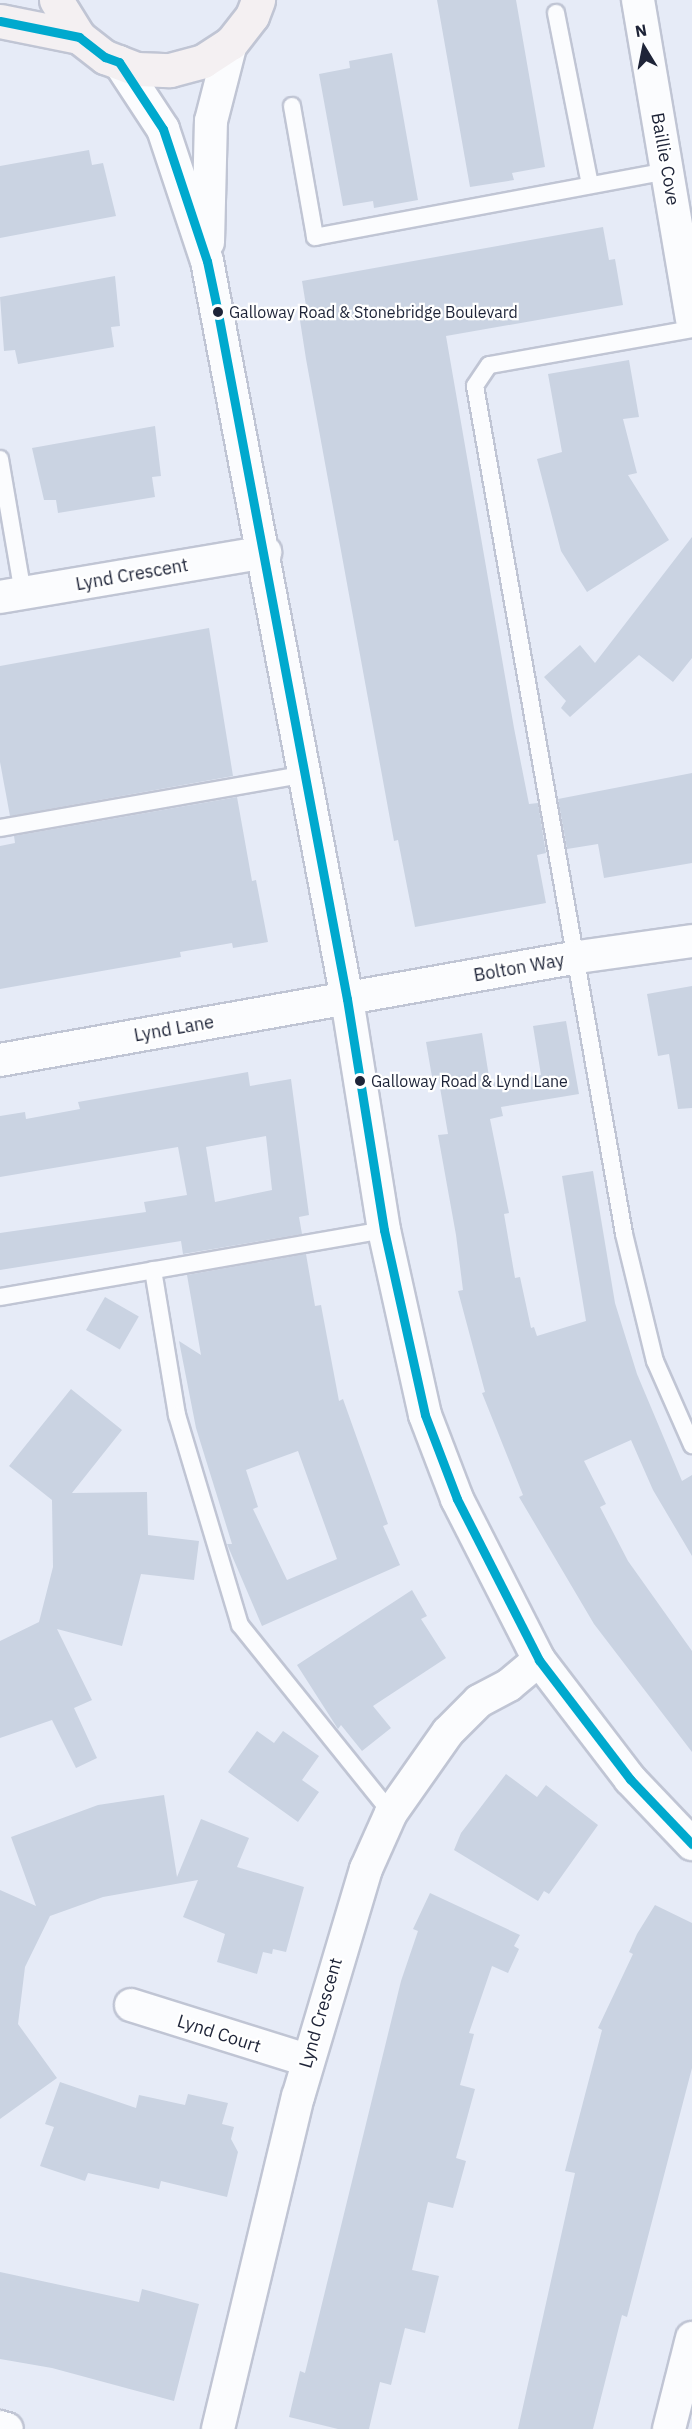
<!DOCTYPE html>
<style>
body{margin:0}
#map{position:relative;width:692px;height:2429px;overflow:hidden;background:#e6ebf7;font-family:"IBM Plex Sans",sans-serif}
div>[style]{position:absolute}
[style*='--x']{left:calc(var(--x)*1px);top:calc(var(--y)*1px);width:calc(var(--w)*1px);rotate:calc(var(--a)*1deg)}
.building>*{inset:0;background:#cad3e2;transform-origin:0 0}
.roads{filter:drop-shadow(2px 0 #c0c5d4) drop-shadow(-2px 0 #c0c5d4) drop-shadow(0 2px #c0c5d4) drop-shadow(0 -2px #c0c5d4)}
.service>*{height:16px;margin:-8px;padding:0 8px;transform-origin:8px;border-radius:8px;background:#fbfcfe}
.minor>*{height:32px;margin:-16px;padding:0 16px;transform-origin:16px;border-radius:16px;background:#fbfcfe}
.secondary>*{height:33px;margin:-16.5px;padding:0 16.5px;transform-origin:16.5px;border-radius:16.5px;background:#f4f0f2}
.bus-1>*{height:9px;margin:-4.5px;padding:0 4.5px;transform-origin:4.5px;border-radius:4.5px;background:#00a9ce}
.dots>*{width:16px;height:16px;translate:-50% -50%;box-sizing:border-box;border:3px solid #fff;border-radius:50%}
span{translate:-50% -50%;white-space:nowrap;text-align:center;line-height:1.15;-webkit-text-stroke:4.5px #fff;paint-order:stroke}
.bus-label{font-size:16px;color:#1e2438}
.left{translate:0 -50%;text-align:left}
.street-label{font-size:18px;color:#1e2438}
.north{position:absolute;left:614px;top:18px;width:60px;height:60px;-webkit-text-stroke:4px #fff;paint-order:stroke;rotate:350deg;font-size:16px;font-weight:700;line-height:24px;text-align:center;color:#1e2438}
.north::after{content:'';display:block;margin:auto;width:21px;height:27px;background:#1e2438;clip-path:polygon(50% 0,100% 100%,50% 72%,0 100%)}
</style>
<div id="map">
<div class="building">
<div style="clip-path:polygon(437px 0,516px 0,545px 167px,512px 173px,514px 180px,470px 187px)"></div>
<div style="clip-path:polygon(392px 53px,418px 200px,374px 208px,373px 201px,343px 206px,319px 74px,350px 68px,349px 61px)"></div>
<div style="clip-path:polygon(89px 150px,92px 165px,103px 163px,116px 216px,0 238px,0 166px)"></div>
<div style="clip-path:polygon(603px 227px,609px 260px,615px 259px,623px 305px,446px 336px,514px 728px,529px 804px,538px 803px,546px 853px,537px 855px,546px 903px,415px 927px,398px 840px,394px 841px,306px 359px,299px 314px,307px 312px,302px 281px)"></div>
<div style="clip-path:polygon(115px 276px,120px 326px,111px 327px,114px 347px,18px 364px,15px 350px,4px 351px,0 297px)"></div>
<div style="clip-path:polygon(629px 360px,639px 417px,623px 419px,637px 473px,628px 475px,669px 540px,587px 592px,561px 551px,537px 459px,562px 452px,548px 374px)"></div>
<div style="clip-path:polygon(155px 426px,161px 476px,152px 477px,155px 497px,58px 513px,56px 500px,44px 500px,32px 448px)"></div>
<div style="clip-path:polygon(692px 537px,692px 658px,673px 682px,639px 655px,570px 717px,561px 708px,566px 701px,544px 677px,580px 645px,595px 663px)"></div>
<div style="clip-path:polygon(209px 628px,233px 776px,10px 816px,0 762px,0 666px)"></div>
<div style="clip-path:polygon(692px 773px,692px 863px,604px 878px,598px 844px,567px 849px,558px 799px)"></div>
<div style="clip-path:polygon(237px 797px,252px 881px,256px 880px,268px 942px,233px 948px,232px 943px,180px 952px,181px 957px,0 989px,0 846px,15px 843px,14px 836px)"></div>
<div style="clip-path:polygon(692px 986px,692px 1108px,678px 1109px,669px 1054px,658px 1056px,647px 994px)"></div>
<div style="clip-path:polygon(566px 1021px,579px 1094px,501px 1107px,503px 1116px,490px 1119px,509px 1213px,504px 1214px,515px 1278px,520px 1277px,531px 1328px,534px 1327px,537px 1336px,586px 1321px,562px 1176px,593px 1171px,615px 1303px,637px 1374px,682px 1481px,692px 1475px,692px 1556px,653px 1490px,631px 1440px,584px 1461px,606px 1504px,600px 1507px,628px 1561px,692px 1651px,692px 1752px,594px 1624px,519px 1497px,523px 1495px,482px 1393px,485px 1392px,458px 1291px,463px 1290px,456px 1235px,438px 1135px,448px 1134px,438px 1076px,432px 1077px,426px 1042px,482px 1033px,490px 1083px,541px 1075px,533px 1026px)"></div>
<div style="clip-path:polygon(evenodd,248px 1072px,250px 1086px,291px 1079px,309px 1215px,299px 1217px,302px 1234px,183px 1254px,181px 1241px,0 1270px,0 1233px,146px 1212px,144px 1202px,187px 1195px,178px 1147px,0 1177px,0 1116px,25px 1112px,26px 1119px,80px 1109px,78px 1102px,248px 1072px,266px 1136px,272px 1190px,215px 1202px,206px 1147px,266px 1136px)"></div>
<div style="clip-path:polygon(evenodd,306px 1254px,315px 1306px,321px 1305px,339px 1401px,343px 1399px,359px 1444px,388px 1524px,383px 1526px,400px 1565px,262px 1626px,227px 1544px,232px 1544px,196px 1428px,179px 1341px,201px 1355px,187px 1275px,306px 1254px,298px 1451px,337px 1559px,287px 1580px,253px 1509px,258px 1507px,246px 1470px,298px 1451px)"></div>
<div style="left:105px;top:1297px;width:39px;height:38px;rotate:30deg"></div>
<div style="clip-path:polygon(71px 1389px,122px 1430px,72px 1493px,147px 1492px,148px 1535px,199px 1541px,194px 1580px,141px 1574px,122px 1646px,57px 1629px,92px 1700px,74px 1708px,97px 1758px,76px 1768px,52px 1720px,0 1738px,0 1641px,39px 1622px,53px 1567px,52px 1500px,9px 1466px)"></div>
<div style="clip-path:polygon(412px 1590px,427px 1616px,421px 1619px,446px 1658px,373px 1706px,391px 1728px,362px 1751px,341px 1725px,338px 1729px,297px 1665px)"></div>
<div style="clip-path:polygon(257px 1731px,274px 1743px,283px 1731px,319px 1756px,302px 1780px,319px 1792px,298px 1822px,228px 1772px)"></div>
<div style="clip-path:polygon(506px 1774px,537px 1797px,546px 1785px,598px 1825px,549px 1894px,544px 1891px,538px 1901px,454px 1850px,461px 1833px)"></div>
<div style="clip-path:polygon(164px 1795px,177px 1877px,201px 1819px,249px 1838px,237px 1867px,304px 1887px,286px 1952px,273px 1949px,272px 1954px,263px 1952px,257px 1974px,217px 1962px,225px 1934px,183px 1917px,198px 1880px,103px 1897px,50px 1916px,25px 1967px,18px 2024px,57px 2078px,0 2119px,0 1890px,36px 1906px,11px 1837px,98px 1805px)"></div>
<div style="clip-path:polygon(430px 1893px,520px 1935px,514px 1946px,519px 1949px,508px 1973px,492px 1966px,469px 2033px,474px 2034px,460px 2085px,475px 2089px,456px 2158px,466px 2161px,453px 2208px,428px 2202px,412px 2270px,439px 2276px,425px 2333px,405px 2328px,391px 2385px,380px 2382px,369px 2429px,338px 2429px,289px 2417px,300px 2371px,305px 2373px,401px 1981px,418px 1931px,413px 1929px)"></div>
<div style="clip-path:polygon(655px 1905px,692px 1923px,692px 2068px,627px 2317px,622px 2315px,593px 2429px,518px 2429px,575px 2173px,565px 2171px,602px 2030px,598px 2028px,633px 1954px,629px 1952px,637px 1934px)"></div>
<div style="clip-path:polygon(60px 2082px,136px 2108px,139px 2095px,185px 2105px,188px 2094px,228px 2103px,222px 2124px,234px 2127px,231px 2139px,238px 2152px,227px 2197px,161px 2181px,159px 2189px,88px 2173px,85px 2181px,40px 2166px,54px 2127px,45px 2124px)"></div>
<div style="clip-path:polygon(0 2272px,139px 2302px,142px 2289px,199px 2304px,174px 2401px,52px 2368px,0 2359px)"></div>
</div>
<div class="roads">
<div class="service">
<div style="--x:556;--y:13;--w:175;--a:78.8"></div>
<div style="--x:292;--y:106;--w:133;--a:80"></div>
<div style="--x:315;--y:237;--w:358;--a:-10.6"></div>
<div style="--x:692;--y:329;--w:206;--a:169.9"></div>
<div style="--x:489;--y:365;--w:25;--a:124"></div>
<div style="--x:475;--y:386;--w:861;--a:80.03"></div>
<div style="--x:624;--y:1234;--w:131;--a:76.3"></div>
<div style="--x:655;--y:1361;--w:92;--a:66.2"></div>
<div style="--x:0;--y:459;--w:136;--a:80.3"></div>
<div style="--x:0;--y:828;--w:307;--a:-10"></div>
<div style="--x:153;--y:1270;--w:147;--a:80.6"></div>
<div style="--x:177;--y:1415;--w:219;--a:73.3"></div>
<div style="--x:240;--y:1625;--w:241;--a:51.2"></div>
<div style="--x:0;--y:1297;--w:390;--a:-9.9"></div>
</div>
<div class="minor">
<div style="--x:638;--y:0;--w:323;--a:80.4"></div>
<div style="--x:119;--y:62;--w:80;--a:56.7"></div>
<div style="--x:163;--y:129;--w:139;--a:71.6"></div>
<div style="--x:207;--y:261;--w:751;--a:79.26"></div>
<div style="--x:347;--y:999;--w:234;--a:80.9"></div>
<div style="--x:384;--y:1230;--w:189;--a:77.5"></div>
<div style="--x:425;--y:1415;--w:90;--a:69.1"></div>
<div style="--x:457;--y:1499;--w:181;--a:63"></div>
<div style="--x:539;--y:1660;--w:150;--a:52.6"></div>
<div style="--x:630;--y:1779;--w:90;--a:46.4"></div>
<div style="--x:208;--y:242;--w:121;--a:-88.6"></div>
<div style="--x:211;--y:121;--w:81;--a:-75.6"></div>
<div style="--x:0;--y:597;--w:269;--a:-9.6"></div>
<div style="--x:0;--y:1060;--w:587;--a:-10.1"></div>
<div style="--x:578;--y:957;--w:115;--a:-8"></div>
<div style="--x:131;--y:2005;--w:184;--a:17.4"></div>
<div style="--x:0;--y:2427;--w:7;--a:16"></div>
<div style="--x:218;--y:2429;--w:342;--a:-76.5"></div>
<div style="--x:298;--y:2097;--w:238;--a:-73.4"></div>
<div style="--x:366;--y:1869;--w:61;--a:-65.9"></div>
<div style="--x:391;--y:1813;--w:99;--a:-54.9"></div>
<div style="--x:448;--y:1732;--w:44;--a:-45"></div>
<div style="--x:479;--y:1701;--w:34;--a:-28"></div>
<div style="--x:509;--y:1685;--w:39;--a:-40"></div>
<div style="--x:669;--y:2429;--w:94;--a:-75.8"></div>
</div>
<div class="secondary">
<div style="--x:56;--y:0;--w:44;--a:58.1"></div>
<div style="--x:79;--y:37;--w:33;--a:38"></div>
<div style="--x:105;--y:57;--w:34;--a:21"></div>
<div style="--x:137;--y:69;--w:33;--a:2"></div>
<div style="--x:170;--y:70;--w:34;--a:-15"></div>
<div style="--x:203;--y:61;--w:33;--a:-33"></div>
<div style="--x:231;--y:43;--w:34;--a:-52"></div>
<div style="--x:252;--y:16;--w:17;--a:-69"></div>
<div style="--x:0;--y:21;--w:81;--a:11.4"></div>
</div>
</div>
<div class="bus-1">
<div style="--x:0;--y:21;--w:81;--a:11.4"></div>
<div style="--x:79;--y:37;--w:33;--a:38"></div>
<div style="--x:105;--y:57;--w:15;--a:20"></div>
<div style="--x:119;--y:62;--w:80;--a:56.7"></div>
<div style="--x:163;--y:129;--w:139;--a:71.6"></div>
<div style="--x:207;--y:261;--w:48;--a:78"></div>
<div style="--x:217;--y:308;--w:703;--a:79.35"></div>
<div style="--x:347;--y:999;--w:234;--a:80.9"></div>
<div style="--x:384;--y:1230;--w:189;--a:77.5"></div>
<div style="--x:425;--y:1415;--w:90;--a:69.1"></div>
<div style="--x:457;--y:1499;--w:181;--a:63"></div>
<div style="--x:539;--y:1660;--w:150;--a:52.6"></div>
<div style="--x:630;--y:1779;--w:90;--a:46.4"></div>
</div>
<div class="dots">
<div style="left:218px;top:312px;background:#1e2438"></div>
<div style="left:360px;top:1081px;background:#1e2438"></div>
</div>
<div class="bus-label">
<span class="left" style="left:229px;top:312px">Galloway Road &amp; Stonebridge Boulevard</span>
<span class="left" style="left:371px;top:1081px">Galloway Road &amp; Lynd Lane</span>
</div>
<div class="street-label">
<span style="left:665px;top:159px;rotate:80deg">Baillie Cove</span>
<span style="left:132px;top:575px;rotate:-10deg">Lynd Crescent</span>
<span style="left:519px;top:968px;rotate:-10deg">Bolton Way</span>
<span style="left:174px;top:1029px;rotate:-10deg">Lynd Lane</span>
<span style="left:321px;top:2013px;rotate:-74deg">Lynd Crescent</span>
<span style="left:219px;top:2034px;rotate:18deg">Lynd Court</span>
</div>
<div class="north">N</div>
</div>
